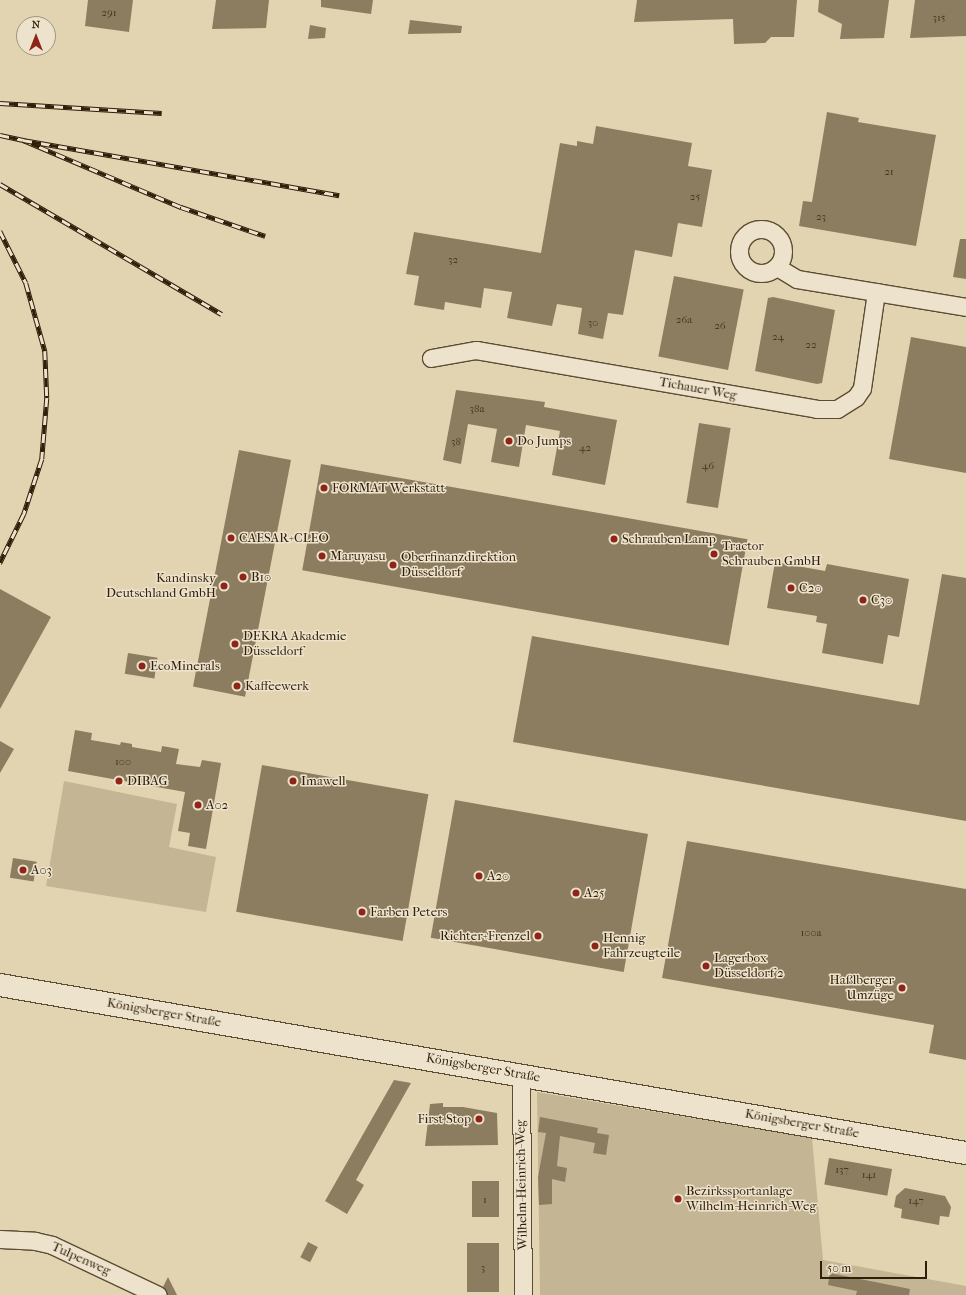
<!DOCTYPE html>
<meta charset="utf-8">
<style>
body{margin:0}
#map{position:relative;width:966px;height:1295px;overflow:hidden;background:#e3d4b1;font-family:"IM FELL French Canon",serif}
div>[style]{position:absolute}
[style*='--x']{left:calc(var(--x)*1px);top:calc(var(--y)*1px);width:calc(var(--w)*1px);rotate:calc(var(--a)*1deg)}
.green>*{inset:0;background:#c4b594}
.building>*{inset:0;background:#8d7d60;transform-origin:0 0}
.roads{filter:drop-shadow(1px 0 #5c4c33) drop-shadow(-1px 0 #5c4c33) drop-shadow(0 1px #5c4c33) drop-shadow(0 -1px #5c4c33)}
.minor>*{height:17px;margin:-8.5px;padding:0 8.5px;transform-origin:8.5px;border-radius:8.5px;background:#ede3cc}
.minor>.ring{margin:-8.5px;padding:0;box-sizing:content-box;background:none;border:17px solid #ede3cc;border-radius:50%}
.secondary>*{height:22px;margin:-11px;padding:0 11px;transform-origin:11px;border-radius:11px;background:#ede3cc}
.rail>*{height:4.5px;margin-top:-2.25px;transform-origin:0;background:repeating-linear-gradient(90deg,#ede3cc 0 9px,#2f1e09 0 18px);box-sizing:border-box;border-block:1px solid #2f1e09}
.dots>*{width:11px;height:11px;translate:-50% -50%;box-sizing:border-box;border:2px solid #ede3cc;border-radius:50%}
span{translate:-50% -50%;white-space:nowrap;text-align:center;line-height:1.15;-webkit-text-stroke:3px #ede3cc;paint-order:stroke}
.number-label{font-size:11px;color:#46361f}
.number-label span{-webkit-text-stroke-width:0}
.street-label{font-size:13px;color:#2f1e09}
.poi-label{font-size:13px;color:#2f1e09}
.left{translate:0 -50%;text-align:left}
.right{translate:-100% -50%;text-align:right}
.north{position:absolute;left:16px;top:16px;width:40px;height:40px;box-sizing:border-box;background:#ede3cc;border:1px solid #a1947e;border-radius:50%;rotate:0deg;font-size:11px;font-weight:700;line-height:16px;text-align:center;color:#2f1e09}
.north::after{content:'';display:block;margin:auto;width:14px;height:18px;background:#8f2418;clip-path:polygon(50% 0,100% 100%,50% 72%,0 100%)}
.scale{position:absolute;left:820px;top:1261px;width:107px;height:18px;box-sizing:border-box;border:2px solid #2f1e09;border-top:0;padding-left:5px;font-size:12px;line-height:14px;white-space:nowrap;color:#2f1e09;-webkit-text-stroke:3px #ede3cc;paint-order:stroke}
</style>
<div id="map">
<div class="green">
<div style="clip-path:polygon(64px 781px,177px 804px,169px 847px,216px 857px,206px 912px,46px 886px)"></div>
<div style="clip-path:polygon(537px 1092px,812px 1138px,823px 1260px,966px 1286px,966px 1295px,540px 1295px)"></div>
</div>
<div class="building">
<div style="clip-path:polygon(88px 0,133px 0,129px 32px,85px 26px)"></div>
<div style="clip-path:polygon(216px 0,269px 0,266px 28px,212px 29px)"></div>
<div style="clip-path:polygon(321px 0,373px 0,371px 14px,321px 7px)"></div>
<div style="clip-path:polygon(637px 0,797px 0,794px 37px,771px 37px,765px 43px,734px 44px,733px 19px,634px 22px)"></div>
<div style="clip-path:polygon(819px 0,889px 0,884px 38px,840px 39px,842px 24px,818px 12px)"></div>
<div style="clip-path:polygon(915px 0,966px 0,966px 36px,910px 38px)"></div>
<div style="clip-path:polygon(410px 20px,462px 26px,461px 33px,408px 34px)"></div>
<div style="clip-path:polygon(310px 25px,326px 28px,325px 38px,308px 39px)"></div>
<div style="clip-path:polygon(827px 112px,859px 118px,858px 122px,936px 135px,916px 246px,799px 226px,803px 201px,812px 202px)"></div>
<div style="clip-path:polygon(596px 126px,692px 143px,688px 166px,712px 170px,702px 227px,678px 223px,672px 257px,635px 250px,623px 315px,608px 313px,603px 339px,578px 334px,582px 308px,557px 304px,552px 326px,507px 318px,512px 292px,484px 288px,481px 308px,445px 302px,444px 310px,414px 305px,419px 276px,406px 274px,414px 232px,541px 253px,560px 143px,577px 146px,577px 141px,593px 144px)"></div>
<div style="clip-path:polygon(960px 239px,966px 239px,966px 279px,953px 277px)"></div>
<div style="left:674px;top:276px;width:71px;height:82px;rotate:11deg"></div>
<div style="clip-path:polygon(773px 297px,835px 310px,822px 383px,817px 384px,755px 371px,768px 298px)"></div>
<div style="clip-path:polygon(911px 337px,966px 347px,966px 473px,889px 459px)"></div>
<div style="clip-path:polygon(456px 390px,545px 402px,544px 407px,617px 420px,605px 485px,552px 475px,560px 431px,526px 425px,519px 467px,491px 462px,497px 429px,468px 424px,461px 464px,443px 460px)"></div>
<div style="left:699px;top:423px;width:32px;height:81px;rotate:9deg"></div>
<div style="left:239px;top:450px;width:53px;height:241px;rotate:11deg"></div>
<div style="left:321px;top:464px;width:433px;height:108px;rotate:10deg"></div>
<div style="clip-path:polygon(775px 562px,825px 571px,827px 564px,909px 579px,899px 637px,888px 635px,883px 664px,822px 653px,827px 624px,816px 622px,817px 616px,767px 608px)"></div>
<div style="clip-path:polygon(942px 574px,966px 578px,966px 821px,513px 742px,532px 636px,919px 705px)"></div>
<div style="clip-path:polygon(0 589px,51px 617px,0 709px)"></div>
<div style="left:128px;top:653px;width:30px;height:21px;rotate:9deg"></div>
<div style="clip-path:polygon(75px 730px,92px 733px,91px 740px,120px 745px,121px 742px,132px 744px,132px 747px,161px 752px,162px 746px,179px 749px,176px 764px,200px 767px,202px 760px,221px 763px,206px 849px,188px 846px,190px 833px,178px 831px,185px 792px,68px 771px)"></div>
<div style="clip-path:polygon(0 741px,14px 749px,0 773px)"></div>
<div style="left:262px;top:765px;width:169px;height:149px;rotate:10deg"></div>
<div style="left:455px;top:800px;width:196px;height:140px;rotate:10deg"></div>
<div style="clip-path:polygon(687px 841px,966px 889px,966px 1060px,929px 1053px,934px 1025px,662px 978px)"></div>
<div style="left:13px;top:858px;width:24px;height:20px;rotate:9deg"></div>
<div style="clip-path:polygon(394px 1080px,411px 1083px,356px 1180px,364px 1185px,347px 1214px,325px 1201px)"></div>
<div style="clip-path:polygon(443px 1103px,443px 1107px,463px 1107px,497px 1113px,498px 1145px,425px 1146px,430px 1104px)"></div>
<div style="clip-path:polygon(540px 1117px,598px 1128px,597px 1133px,609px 1135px,606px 1155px,593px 1153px,595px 1143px,560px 1136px,557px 1166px,567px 1168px,565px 1182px,552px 1179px,552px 1204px,539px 1205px,538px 1177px,546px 1133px,538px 1132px)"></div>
<div style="left:829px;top:1158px;width:64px;height:27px;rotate:10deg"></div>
<div style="left:499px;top:1181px;width:36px;height:27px;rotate:90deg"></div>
<div style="clip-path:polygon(905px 1188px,945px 1196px,951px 1207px,949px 1217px,940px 1216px,939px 1225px,901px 1218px,902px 1209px,894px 1207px,896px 1196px)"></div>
<div style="left:308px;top:1242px;width:11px;height:17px;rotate:27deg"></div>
<div style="left:467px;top:1243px;width:32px;height:49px"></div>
<div style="clip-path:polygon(830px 1273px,910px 1289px,909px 1295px,856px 1295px,857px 1291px,828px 1285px)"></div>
<div style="clip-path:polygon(168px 1277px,177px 1295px,168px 1295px,163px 1287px)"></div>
</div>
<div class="roads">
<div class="minor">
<div class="ring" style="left:739px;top:229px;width:27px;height:27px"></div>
<div style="--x:777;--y:267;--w:23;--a:31"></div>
<div style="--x:797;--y:279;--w:171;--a:9.4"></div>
<div style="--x:431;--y:358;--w:46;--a:-10.1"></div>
<div style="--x:476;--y:350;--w:345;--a:9.8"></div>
<div style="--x:816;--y:409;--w:21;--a:0"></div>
<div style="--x:837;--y:409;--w:22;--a:-32"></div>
<div style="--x:856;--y:397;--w:11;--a:-56"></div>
<div style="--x:862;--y:388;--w:97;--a:-81.7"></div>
<div style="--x:521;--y:1075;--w:220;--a:89.5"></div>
<div style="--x:0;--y:1239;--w:35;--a:3"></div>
<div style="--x:35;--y:1241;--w:17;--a:13"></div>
<div style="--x:52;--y:1245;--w:117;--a:25.3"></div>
</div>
<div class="secondary">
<div style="--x:0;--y:985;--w:980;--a:9.87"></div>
</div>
</div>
<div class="rail">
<div style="--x:0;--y:103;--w:162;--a:3.5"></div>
<div style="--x:0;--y:135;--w:24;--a:12"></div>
<div style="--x:23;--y:140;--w:172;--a:23"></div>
<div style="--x:181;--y:207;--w:89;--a:19"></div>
<div style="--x:23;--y:140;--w:321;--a:9.9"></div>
<div style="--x:0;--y:184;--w:257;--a:30.4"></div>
<div style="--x:0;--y:231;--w:58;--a:63.4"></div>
<div style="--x:26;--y:283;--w:71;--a:74.4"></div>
<div style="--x:45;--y:351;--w:47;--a:87.6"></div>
<div style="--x:47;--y:398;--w:61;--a:94.7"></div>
<div style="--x:42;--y:459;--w:58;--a:108.1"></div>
<div style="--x:24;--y:514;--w:55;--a:116.1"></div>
</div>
<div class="dots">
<div style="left:509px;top:441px;background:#8f2418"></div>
<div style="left:324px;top:488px;background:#8f2418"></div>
<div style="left:231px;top:538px;background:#8f2418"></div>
<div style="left:614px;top:539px;background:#8f2418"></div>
<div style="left:714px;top:554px;background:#8f2418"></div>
<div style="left:322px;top:556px;background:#8f2418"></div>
<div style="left:393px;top:565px;background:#8f2418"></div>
<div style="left:243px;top:577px;background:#8f2418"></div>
<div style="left:224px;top:586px;background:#8f2418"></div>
<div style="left:791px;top:588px;background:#8f2418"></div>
<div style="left:863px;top:600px;background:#8f2418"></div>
<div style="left:235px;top:644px;background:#8f2418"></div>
<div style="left:142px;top:666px;background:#8f2418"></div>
<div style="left:237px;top:686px;background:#8f2418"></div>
<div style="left:119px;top:781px;background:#8f2418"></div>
<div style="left:293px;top:781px;background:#8f2418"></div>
<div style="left:198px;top:805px;background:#8f2418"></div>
<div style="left:23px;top:870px;background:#8f2418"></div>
<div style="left:479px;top:876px;background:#8f2418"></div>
<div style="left:576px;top:893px;background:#8f2418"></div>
<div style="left:362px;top:912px;background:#8f2418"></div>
<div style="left:538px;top:936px;background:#8f2418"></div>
<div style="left:595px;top:946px;background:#8f2418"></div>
<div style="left:706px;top:966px;background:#8f2418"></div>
<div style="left:902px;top:988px;background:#8f2418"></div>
<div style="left:479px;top:1119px;background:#8f2418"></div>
<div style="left:678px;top:1199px;background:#8f2418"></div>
</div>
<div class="number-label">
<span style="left:109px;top:13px">291</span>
<span style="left:939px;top:18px">315</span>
<span style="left:889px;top:172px">21</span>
<span style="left:695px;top:197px">25</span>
<span style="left:821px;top:217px">23</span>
<span style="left:453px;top:260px">32</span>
<span style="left:684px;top:320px">26a</span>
<span style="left:593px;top:323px">30</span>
<span style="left:720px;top:326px">26</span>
<span style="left:778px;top:337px">24</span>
<span style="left:811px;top:345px">22</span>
<span style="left:477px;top:409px">38a</span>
<span style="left:456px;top:442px">38</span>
<span style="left:585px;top:448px">42</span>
<span style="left:708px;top:466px">46</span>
<span style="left:123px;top:762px">100</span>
<span style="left:811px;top:933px">100a</span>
<span style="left:842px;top:1170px">137</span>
<span style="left:869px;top:1175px">141</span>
<span style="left:485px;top:1200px">1</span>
<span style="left:916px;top:1201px">147</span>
<span style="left:483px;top:1268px">3</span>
</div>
<div class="street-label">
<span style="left:698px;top:389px;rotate:10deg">Tichauer Weg</span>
<span style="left:164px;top:1013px;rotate:10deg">Königsberger Straße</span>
<span style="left:483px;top:1068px;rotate:10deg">Königsberger Straße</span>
<span style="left:802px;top:1124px;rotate:10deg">Königsberger Straße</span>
<span style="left:522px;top:1185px;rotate:-91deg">Wilhelm-Heinrich-Weg</span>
<span style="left:81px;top:1259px;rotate:24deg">Tulpenweg</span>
</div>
<div class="poi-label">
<span class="left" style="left:517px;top:441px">Do Jumps</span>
<span class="left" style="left:332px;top:488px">FORMAT Werkstatt</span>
<span class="left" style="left:239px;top:538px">CAESAR+CLEO</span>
<span class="left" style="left:622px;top:539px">Schrauben Lamp</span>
<span class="left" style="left:722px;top:554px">Tractor<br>Schrauben GmbH</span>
<span class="left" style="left:330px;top:556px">Maruyasu</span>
<span class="left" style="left:401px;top:565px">Oberfinanzdirektion<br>Düsseldorf</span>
<span class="left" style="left:251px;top:577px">B10</span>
<span class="right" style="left:216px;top:586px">Kandinsky<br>Deutschland GmbH</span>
<span class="left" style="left:799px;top:588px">C20</span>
<span class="left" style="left:871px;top:600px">C30</span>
<span class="left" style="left:243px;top:644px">DEKRA Akademie<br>Düsseldorf</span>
<span class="left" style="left:150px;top:666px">EcoMinerals</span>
<span class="left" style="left:245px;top:686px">Kaffeewerk</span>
<span class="left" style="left:127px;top:781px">DIBAG</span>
<span class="left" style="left:301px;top:781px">Imawell</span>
<span class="left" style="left:206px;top:805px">A02</span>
<span class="left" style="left:31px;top:870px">A03</span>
<span class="left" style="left:487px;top:876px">A20</span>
<span class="left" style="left:584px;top:893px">A25</span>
<span class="left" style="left:370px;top:912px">Farben Peters</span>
<span class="right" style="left:530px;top:936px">Richter+Frenzel</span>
<span class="left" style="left:603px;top:946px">Hennig<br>Fahrzeugteile</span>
<span class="left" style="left:714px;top:966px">Lagerbox<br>Düsseldorf 2</span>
<span class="right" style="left:894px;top:988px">Haßlberger<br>Umzüge</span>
<span class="right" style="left:471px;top:1119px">First Stop</span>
<span class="left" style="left:686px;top:1199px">Bezirkssportanlage<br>Wilhelm-Heinrich-Weg</span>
</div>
<div class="north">N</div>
<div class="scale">50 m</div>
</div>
